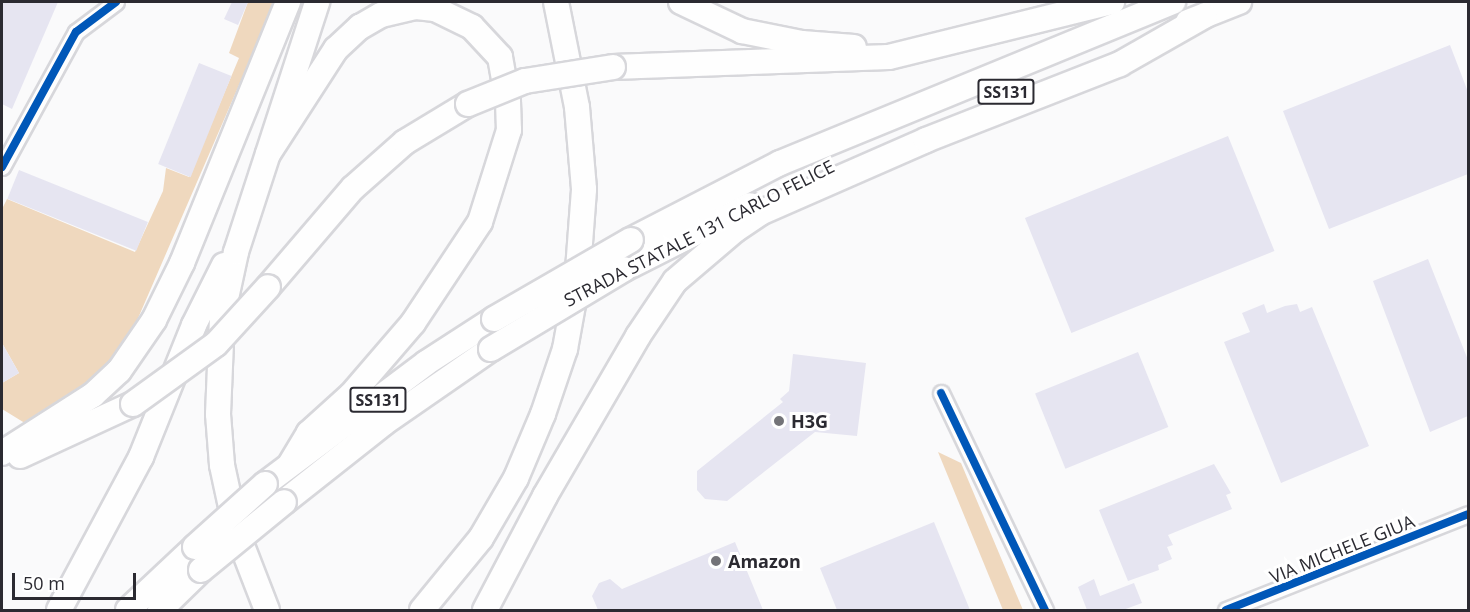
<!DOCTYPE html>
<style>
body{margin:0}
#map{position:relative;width:1470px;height:612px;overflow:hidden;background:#fafafb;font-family:"Open Sans",sans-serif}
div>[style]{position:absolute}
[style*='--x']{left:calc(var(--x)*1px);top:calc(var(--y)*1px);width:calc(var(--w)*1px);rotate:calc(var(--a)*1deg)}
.green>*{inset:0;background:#efd8be}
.building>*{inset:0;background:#e6e5f1;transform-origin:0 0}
.roads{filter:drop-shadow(2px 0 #d7d7db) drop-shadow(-2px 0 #d7d7db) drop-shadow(0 2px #d7d7db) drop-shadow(0 -2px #d7d7db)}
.minor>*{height:15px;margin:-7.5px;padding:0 7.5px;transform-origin:7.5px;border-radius:7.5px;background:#fefefe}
.trunk>*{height:24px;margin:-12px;padding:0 12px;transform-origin:12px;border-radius:12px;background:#fefefe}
.bridges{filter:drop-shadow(2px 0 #d7d7db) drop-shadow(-2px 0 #d7d7db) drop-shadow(0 2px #d7d7db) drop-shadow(0 -2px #d7d7db)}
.trunk-bridge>*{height:24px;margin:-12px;padding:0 12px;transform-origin:12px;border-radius:12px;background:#fefefe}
.cycleway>*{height:8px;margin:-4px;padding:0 4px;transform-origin:4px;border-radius:4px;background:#0057b8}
.dots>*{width:16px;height:16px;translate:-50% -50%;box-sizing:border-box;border:3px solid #fff;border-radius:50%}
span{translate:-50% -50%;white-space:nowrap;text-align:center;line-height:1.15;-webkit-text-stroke:6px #fff;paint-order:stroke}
.shield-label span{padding:2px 4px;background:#fff;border:2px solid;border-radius:4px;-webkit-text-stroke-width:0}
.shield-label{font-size:16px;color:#2b2a31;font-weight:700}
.street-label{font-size:18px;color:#2b2a31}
.poi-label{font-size:18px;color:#2b2a31;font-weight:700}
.left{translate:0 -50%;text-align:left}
.frame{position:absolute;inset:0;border:3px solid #2b2a31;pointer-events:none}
.scale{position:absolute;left:12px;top:573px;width:124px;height:27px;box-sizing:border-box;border:3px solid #2b2a31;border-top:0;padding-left:8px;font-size:18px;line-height:21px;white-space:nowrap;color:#2b2a31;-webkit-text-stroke:4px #fff;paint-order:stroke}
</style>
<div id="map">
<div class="green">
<div style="clip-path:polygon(248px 2px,275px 2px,129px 339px,88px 387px,28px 425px,2px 409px,2px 383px,19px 373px,2px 343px,2px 209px,7px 199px,135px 252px,163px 191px,166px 168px,189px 177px,239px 58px,229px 53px)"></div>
<div style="clip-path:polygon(938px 452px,961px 463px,1023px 610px,1003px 610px)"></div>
</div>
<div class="building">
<div style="clip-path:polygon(2px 2px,58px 2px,12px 109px,2px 104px)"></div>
<div style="clip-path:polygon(232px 2px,248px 2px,238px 25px,224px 19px)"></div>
<div style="clip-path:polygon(1450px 45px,1468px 92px,1468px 174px,1329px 229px,1283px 111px)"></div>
<div style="left:199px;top:63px;width:35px;height:109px;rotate:22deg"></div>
<div style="left:1228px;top:136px;width:124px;height:219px;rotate:68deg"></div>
<div style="left:19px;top:170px;width:139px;height:31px;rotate:22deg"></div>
<div style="clip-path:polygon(1428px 259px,1468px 360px,1468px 416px,1430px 432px,1373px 281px)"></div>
<div style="clip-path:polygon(1264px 304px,1267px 313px,1285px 306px,1297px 304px,1300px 312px,1312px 307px,1369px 446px,1281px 483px,1224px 342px,1250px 332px,1242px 313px)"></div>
<div style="clip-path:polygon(2px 343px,19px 373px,2px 383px)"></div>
<div style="left:1138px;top:352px;width:81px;height:111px;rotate:68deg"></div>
<div style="clip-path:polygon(793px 354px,866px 363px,857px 436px,815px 432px,727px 501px,705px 499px,697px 490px,697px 471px,783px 402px,780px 399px,789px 391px)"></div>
<div style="clip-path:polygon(1214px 464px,1231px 493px,1226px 495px,1232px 509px,1168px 535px,1173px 545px,1167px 547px,1172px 559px,1158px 565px,1159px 570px,1128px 581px,1099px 510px)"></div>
<div style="clip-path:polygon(934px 522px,970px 610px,837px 610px,820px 568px)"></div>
<div style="clip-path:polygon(735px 542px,763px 610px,598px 610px,592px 596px,599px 583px,610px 579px,622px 589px)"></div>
<div style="clip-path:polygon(1094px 579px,1100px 596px,1134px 583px,1142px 603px,1123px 610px,1087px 610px,1078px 587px)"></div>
</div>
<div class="roads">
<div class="minor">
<div style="--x:2;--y:167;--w:154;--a:-61.3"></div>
<div style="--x:76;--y:32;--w:50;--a:-36.9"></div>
<div style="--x:941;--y:393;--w:241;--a:64.4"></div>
<div style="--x:1226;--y:610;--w:260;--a:-21.6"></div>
</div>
<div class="trunk">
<div style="--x:681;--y:2;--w:68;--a:25.4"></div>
<div style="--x:742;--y:31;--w:61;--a:11.3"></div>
<div style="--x:802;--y:43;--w:52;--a:4.4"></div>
<div style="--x:1188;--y:22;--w:55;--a:-21.4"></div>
<div style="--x:613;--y:67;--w:276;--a:-2.1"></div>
<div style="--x:889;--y:57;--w:230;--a:-13.9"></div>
<div style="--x:268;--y:154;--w:125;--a:-57.1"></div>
<div style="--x:336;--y:49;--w:33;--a:-43"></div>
<div style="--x:360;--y:27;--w:24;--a:-30"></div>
<div style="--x:381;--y:15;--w:36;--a:-13"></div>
<div style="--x:416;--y:7;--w:19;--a:6"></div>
<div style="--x:435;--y:9;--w:41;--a:25.9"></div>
<div style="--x:472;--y:27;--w:41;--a:47"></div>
<div style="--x:500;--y:57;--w:46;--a:79.9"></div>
<div style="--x:508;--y:102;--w:28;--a:88"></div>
<div style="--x:509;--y:130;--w:96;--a:107.5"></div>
<div style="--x:480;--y:222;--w:121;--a:123.6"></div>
<div style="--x:413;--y:323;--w:95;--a:130.7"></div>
<div style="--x:351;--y:395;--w:57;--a:137.9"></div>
<div style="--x:309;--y:433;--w:35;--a:121"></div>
<div style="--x:631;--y:240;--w:168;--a:-27.3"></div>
<div style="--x:780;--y:163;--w:425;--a:-22.3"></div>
<div style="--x:624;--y:269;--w:141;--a:-26.9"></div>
<div style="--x:268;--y:287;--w:130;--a:-49.4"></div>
<div style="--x:353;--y:188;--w:69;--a:-41.5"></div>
<div style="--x:405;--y:142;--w:74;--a:-31.1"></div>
<div style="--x:2;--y:453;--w:108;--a:-32.5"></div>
<div style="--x:93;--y:395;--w:35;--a:-43"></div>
<div style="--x:119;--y:371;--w:62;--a:-55.5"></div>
<div style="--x:154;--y:320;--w:64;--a:-63.8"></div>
<div style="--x:182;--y:263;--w:282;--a:-67.9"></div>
<div style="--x:20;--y:456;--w:124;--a:-24.7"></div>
<div style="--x:265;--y:484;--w:201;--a:-36.9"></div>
<div style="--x:426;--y:363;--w:81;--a:-32.9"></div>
<div style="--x:284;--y:502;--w:127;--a:-38.3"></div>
<div style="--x:384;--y:423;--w:130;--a:-34.7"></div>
<div style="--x:59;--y:610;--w:174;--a:-61.8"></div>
<div style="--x:141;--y:457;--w:142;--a:-68.1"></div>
<div style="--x:194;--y:325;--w:67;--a:-63.4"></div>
<div style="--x:128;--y:610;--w:92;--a:-43.2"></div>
<div style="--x:160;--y:610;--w:57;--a:-44.3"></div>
<div style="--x:267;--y:610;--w:86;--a:-111.2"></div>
<div style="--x:236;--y:530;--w:66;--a:-102.2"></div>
<div style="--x:222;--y:465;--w:51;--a:-94.5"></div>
<div style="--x:218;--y:414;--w:97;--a:-87.6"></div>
<div style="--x:222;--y:317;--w:66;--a:-77.8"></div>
<div style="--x:236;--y:252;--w:263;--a:-72"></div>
<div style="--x:422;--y:610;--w:93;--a:-50.7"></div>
<div style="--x:481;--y:538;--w:69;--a:-59.7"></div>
<div style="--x:516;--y:478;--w:69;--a:-67.1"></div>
<div style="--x:543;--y:414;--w:69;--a:-71.3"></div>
<div style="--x:565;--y:349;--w:67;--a:-79.7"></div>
<div style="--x:577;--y:283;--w:94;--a:-85.7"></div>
<div style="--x:584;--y:189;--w:82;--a:-94.9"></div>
<div style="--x:577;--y:107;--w:107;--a:-101.3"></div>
<div style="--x:485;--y:610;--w:129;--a:-62.2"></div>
<div style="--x:545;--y:496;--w:185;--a:-59.8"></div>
<div style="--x:638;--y:336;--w:66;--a:-56.1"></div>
<div style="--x:675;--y:281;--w:79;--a:-40.4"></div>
<div style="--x:735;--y:230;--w:30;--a:-34"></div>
<div style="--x:760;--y:213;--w:181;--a:-23.7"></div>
<div style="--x:926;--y:140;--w:208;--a:-21.4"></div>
<div style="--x:1120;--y:64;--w:97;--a:-29.7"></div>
</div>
</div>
<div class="bridges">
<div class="trunk-bridge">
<div style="--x:468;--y:104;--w:61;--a:-22"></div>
<div style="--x:525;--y:81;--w:89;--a:-9"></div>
<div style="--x:494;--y:319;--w:158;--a:-30"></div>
<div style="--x:491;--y:349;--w:155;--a:-31"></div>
<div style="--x:133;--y:404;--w:102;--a:-35.9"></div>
<div style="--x:216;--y:344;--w:77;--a:-47.6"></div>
<div style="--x:195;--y:547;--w:94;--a:-42"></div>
<div style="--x:201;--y:570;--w:107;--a:-39.3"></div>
</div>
</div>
<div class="cycleway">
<div style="--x:2;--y:167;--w:154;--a:-61.3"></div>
<div style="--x:76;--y:32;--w:50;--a:-36.9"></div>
<div style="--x:941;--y:393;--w:241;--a:64.4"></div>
<div style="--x:1226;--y:610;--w:260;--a:-21.6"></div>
</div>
<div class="dots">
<div style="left:779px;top:421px;background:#737378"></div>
<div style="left:716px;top:561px;background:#737378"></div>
</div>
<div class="shield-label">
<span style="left:1006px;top:92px">SS131</span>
<span style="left:378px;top:400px">SS131</span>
</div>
<div class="street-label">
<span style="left:699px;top:233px;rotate:-27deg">STRADA STATALE 131 CARLO FELICE</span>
<span style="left:1342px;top:549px;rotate:-22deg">VIA MICHELE GIUA</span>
</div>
<div class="poi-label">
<span class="left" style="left:791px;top:421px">H3G</span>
<span class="left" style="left:728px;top:561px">Amazon</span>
</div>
<div class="frame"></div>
<div class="scale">50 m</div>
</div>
